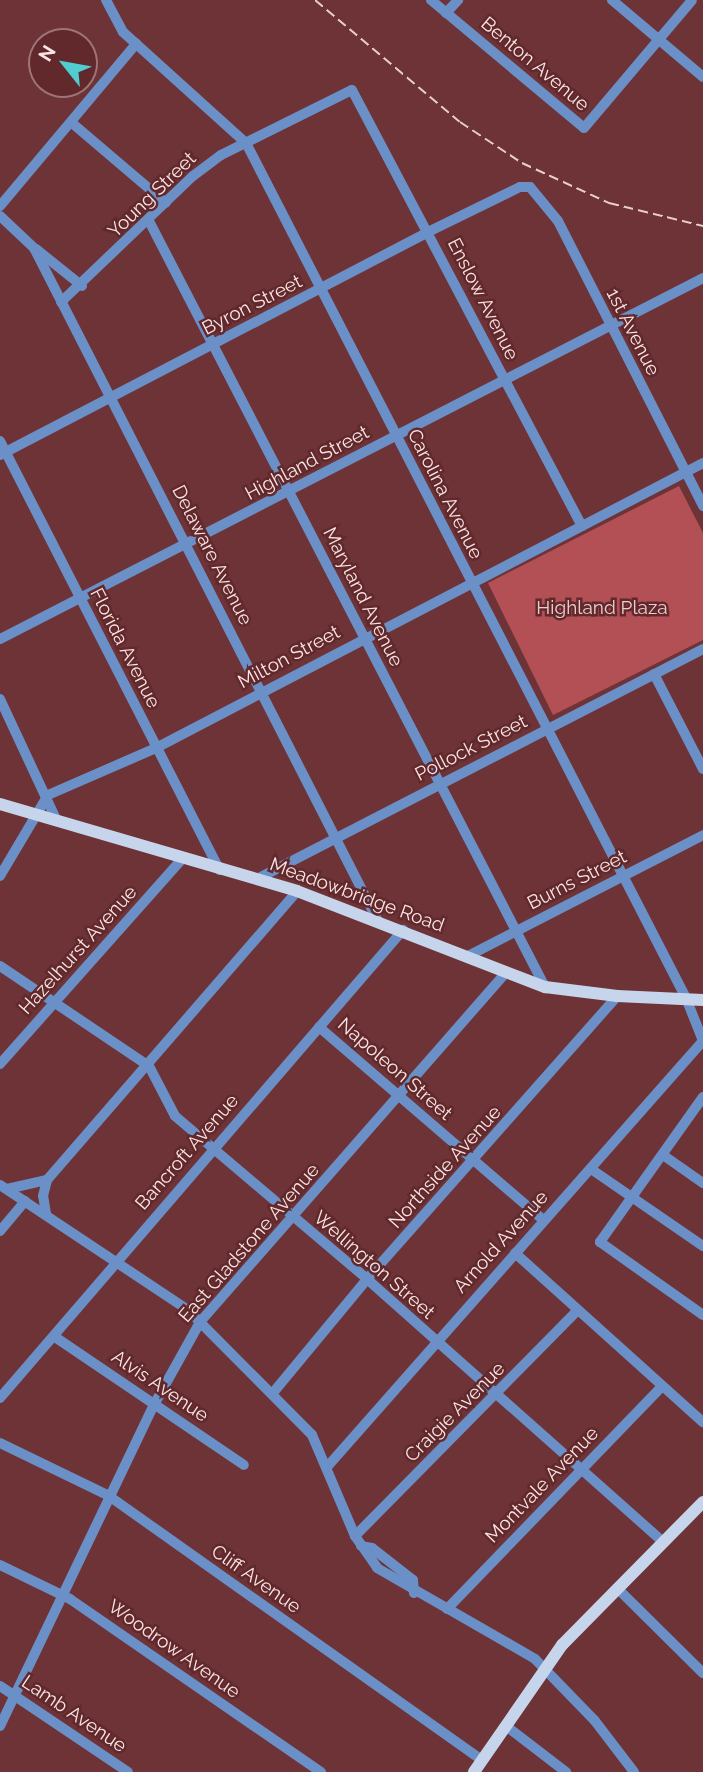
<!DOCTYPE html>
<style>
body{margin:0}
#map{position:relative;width:703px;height:1772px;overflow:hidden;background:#6d3336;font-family:Raleway,sans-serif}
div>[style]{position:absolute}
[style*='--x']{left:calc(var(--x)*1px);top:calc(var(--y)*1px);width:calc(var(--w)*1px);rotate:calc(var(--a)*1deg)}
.green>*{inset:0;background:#b35055}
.minor>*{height:10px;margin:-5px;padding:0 5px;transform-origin:5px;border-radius:5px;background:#6b90c8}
.major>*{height:12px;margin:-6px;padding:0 6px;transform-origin:6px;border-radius:6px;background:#c7d5ec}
.rail>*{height:2px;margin-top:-1px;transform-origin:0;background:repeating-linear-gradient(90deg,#e9cecf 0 10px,transparent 0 15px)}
span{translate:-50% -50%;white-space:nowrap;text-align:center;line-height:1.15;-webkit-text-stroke:5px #61292c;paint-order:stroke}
.street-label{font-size:19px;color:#fbe4e4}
.park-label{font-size:19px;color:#eccccc}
.north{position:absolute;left:28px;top:28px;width:70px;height:70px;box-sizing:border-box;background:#61292c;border:2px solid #9f7476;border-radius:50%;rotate:301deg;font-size:19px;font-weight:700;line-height:28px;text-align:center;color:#fbe4e4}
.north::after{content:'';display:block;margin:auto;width:24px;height:32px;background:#51ccd1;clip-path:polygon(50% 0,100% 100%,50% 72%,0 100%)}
</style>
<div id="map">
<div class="green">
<div style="clip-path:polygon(679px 486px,703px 533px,703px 640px,553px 715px,488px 583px)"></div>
</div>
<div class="minor">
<div style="--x:106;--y:0;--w:36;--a:62"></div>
<div style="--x:123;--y:32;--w:166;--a:42.1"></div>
<div style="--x:246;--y:143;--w:962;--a:62.77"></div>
<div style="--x:686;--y:998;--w:46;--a:68.4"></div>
<div style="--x:431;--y:0;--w:199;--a:39.9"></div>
<div style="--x:584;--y:128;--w:167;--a:-49.8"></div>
<div style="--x:612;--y:0;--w:119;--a:40.2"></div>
<div style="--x:446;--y:13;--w:18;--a:-47"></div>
<div style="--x:72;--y:123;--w:123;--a:40.4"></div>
<div style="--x:0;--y:206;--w:212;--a:-50"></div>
<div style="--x:0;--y:216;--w:47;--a:43.3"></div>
<div style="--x:34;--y:248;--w:756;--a:62.93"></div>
<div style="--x:149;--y:221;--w:862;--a:62.66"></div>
<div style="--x:36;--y:249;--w:59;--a:38.8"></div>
<div style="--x:61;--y:302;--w:182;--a:-43.7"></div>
<div style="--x:193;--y:176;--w:35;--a:-37"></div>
<div style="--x:221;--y:155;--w:146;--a:-26.4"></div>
<div style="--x:352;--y:90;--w:493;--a:62.2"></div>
<div style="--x:0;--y:441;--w:482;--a:62.9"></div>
<div style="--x:0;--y:455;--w:483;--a:-27.5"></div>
<div style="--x:428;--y:232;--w:102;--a:-26.1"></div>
<div style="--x:520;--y:187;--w:10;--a:0"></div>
<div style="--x:530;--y:187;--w:44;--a:50.5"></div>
<div style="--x:558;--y:221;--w:320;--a:63"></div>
<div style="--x:0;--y:639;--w:790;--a:-27.18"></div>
<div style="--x:654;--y:674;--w:107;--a:62.7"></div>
<div style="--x:0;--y:699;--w:130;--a:65"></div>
<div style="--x:0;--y:876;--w:94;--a:-59.3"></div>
<div style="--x:48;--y:795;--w:118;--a:-23.5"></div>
<div style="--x:156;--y:748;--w:617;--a:-27.52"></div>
<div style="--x:257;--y:879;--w:502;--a:-27.28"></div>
<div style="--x:468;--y:956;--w:264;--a:-27.2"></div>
<div style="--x:0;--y:966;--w:179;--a:33.9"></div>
<div style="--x:149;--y:1066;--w:56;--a:62.5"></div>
<div style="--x:175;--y:1116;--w:252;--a:40.3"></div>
<div style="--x:367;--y:1279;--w:396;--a:41.6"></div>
<div style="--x:319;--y:1027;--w:296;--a:40.7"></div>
<div style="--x:0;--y:1064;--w:274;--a:-48.4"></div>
<div style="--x:703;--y:1097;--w:178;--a:125.4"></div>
<div style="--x:600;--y:1242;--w:126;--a:35.3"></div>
<div style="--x:663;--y:1155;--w:49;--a:35"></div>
<div style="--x:591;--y:1169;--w:136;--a:34.5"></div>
<div style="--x:0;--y:1185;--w:226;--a:33.6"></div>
<div style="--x:188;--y:1310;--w:176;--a:45.2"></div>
<div style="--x:312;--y:1435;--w:110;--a:66.9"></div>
<div style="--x:355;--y:1536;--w:39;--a:55"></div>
<div style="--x:377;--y:1568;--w:182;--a:29.9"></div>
<div style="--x:535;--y:1659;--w:86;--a:45.9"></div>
<div style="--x:595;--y:1721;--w:64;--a:52.6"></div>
<div style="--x:7;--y:1189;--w:41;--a:-12.7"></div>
<div style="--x:47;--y:1180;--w:382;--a:-49.1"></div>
<div style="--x:46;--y:1214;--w:18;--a:-99"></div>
<div style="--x:43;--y:1196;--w:16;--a:-76"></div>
<div style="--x:0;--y:1231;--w:39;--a:-50"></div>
<div style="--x:515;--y:1253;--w:253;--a:42"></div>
<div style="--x:55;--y:1337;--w:228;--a:34.1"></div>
<div style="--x:272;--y:1394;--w:149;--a:-50.4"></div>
<div style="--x:367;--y:1279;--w:378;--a:-48.5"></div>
<div style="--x:0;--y:1398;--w:618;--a:-49.27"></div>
<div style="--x:0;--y:1443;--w:121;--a:25.9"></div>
<div style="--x:109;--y:1496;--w:457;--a:35.3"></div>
<div style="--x:327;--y:1467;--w:568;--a:-48.57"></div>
<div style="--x:355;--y:1536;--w:316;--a:-45.4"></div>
<div style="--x:361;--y:1546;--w:11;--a:10"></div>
<div style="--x:372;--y:1548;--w:52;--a:38"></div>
<div style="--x:413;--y:1580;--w:13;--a:86"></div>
<div style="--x:0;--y:1565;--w:78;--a:25.9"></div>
<div style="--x:70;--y:1599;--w:305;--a:34.6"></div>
<div style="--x:617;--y:1588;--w:121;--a:44.7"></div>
<div style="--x:447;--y:1609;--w:310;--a:-46"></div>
<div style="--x:0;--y:1686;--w:154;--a:33.9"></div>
<div style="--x:0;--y:1726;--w:358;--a:-64.4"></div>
<div style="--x:155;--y:1403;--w:93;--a:-60.9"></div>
<div style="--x:200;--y:1322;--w:465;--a:-48.8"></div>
<div style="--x:506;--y:1726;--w:76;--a:37.5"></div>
</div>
<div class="major">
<div style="--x:0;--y:804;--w:309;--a:16.3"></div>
<div style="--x:297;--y:891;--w:266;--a:21.2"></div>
<div style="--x:545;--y:987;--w:73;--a:7.1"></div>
<div style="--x:617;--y:996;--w:86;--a:2.7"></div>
<div style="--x:474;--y:1772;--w:155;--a:-55.3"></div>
<div style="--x:562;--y:1645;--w:201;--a:-45.4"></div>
</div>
<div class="rail">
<div style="--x:315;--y:0;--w:189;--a:40.1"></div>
<div style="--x:460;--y:122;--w:74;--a:33.5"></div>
<div style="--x:522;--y:163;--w:96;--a:24.7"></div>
<div style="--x:609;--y:203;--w:97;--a:13.7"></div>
</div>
<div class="street-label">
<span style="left:535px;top:64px;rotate:40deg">Benton Avenue</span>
<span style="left:152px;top:195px;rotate:-44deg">Young Street</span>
<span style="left:483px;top:299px;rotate:63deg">Enslow Avenue</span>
<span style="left:252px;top:305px;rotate:-27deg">Byron Street</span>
<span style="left:633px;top:332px;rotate:63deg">1st Avenue</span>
<span style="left:307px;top:463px;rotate:-28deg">Highland Street</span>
<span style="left:445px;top:494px;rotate:63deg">Carolina Avenue</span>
<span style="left:212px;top:555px;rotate:63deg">Delaware Avenue</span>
<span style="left:363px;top:597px;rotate:63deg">Maryland Avenue</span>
<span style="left:125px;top:648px;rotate:63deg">Florida Avenue</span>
<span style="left:289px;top:657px;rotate:-28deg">Milton Street</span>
<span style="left:471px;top:748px;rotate:-27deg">Pollock Street</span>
<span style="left:577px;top:880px;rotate:-27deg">Burns Street</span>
<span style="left:357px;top:895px;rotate:20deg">Meadowbridge Road</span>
<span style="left:78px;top:950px;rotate:-48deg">Hazelhurst Avenue</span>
<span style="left:395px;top:1069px;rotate:41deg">Napoleon Street</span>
<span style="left:187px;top:1152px;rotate:-49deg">Bancroft Avenue</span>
<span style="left:445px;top:1167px;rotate:-48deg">Northside Avenue</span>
<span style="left:501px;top:1242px;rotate:-48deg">Arnold Avenue</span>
<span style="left:249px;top:1243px;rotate:-49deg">East Gladstone Avenue</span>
<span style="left:374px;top:1265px;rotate:41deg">Wellington Street</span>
<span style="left:160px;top:1386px;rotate:34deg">Alvis Avenue</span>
<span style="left:455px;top:1412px;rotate:-45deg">Craigie Avenue</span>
<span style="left:542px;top:1485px;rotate:-46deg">Montvale Avenue</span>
<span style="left:256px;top:1579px;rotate:35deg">Cliff Avenue</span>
<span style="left:174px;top:1649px;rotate:35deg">Woodrow Avenue</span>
<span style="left:74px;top:1714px;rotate:34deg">Lamb Avenue</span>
</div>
<div class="park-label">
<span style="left:602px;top:608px">Highland Plaza</span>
</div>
<div class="north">N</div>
</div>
